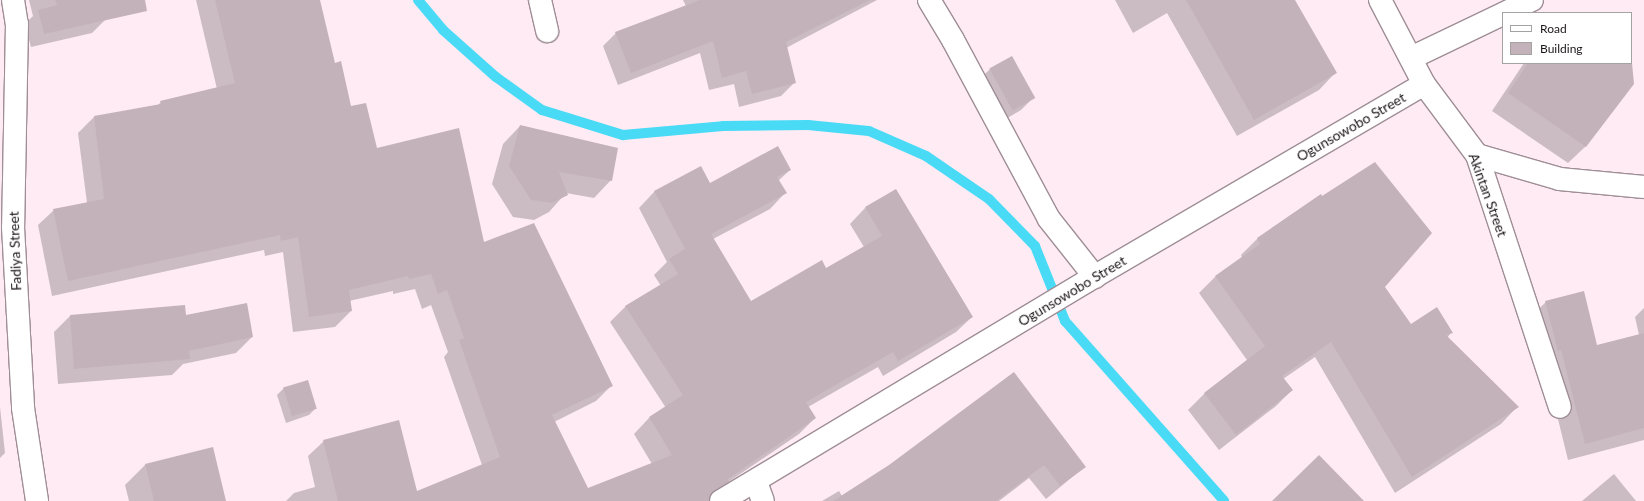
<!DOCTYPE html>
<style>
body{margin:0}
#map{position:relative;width:1644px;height:501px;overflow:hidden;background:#feebf4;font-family:Lato,sans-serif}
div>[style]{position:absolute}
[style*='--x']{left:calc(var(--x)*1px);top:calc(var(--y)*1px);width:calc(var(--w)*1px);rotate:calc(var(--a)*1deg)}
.shadow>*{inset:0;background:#0003}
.stream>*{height:10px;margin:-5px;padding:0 5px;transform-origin:5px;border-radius:5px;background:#49dbf6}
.building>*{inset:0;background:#c4b2bb;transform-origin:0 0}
.roads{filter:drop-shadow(1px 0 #9f8e96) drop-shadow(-1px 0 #9f8e96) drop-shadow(0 1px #9f8e96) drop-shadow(0 -1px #9f8e96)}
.minor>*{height:22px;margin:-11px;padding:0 11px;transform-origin:11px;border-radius:11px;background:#fff}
span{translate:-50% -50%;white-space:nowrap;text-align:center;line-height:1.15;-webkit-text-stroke:4px #fff;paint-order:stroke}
.street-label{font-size:14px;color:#1d171a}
.legend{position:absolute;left:1502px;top:12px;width:130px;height:52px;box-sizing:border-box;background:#fff;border:1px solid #a5a2a3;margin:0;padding:5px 7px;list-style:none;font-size:12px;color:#1d171a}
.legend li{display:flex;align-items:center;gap:8px;height:20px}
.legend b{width:20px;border:1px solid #a5a2a3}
</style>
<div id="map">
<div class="shadow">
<div style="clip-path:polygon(29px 0,101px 0,105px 20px,92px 33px,31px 47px,25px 24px,33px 16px)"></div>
<div style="clip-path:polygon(196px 0,319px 0,334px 64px,350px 108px,376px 150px,483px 243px,612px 385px,596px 401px,554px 422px,587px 489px,652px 464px,634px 434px,649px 418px,666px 408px,610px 322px,626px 306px,661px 286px,654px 275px,667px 262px,639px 208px,654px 192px,700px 167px,709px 184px,790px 170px,778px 181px,785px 193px,770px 209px,713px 239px,751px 302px,826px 269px,864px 247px,850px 224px,865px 208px,896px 190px,972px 317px,956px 332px,883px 376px,878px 367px,808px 407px,815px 418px,799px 434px,724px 485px,708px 501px,286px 501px,294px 493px,315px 487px,308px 456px,324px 441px,416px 492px,482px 465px,444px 357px,448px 352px,431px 305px,422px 309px,415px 289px,393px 294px,393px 291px,349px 301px,351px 311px,335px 327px,293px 332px,283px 252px,265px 256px,264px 250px,52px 296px,38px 225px,54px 210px,87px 203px,78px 133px,94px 117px,158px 105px,161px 102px,217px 89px)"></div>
<div style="clip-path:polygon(683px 0,877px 0,786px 48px,794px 83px,781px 96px,739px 107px,734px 84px,709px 90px,700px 53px,618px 85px,603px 46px,616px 33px,686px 6px)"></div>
<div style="clip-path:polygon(1115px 0,1294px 0,1336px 72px,1319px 90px,1237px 136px,1167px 13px,1133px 33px)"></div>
<div style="clip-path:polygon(1011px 57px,1034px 97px,1021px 110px,999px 123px,976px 83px,989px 70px)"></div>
<div style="clip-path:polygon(1524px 63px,1631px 63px,1586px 146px,1568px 163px,1492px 111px)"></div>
<div style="clip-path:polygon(520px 126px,611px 180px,594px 198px,566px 193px,549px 212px,534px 220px,513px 217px,492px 184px,503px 144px)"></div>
<div style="clip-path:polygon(1320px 195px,1411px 325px,1451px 333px,1447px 338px,1517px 407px,1501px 424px,1395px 493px,1315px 357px,1283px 379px,1292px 390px,1276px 406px,1219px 450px,1188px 410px,1204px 394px,1247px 360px,1199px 293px,1216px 276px,1242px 258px,1241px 255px,1257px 239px)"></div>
<div style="clip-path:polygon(1546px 302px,1596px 346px,1639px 335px,1635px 317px,1644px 308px,1644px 440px,1568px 460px,1545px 366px,1529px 318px)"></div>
<div style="clip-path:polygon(70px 316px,185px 316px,252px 337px,236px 353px,183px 364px,172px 375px,58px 384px,54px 332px)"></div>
<div style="clip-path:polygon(1014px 374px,1084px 467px,1046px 499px,1029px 478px,999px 501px,822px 501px,839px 491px,842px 496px,890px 466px)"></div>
<div style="clip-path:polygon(284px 388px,315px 409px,309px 415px,286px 423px,277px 395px)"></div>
<div style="clip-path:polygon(0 407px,5px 453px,0 458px)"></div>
<div style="clip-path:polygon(146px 464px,225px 501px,129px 501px,125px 485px)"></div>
<div style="clip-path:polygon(1614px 474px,1636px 501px,1582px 501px)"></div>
</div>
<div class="stream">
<div style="--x:418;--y:0;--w:39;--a:50"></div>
<div style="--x:443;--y:30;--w:71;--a:41.6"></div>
<div style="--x:496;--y:77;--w:57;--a:35.7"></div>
<div style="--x:542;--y:110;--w:85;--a:17.2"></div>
<div style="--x:623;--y:135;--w:100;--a:-5.1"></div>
<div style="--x:723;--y:126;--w:85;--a:-0.7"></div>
<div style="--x:808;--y:125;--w:61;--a:5.6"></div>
<div style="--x:869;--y:131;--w:62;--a:23.7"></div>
<div style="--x:926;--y:156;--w:76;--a:34.3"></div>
<div style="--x:989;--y:199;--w:66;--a:45.6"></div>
<div style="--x:1035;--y:246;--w:81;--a:68.2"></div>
<div style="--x:1065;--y:321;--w:240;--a:48.5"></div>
</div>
<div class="building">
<div style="clip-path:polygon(55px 0,145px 0,147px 11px,44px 34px,38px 10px,57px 5px)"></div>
<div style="clip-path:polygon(215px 0,320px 0,335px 63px,341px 61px,351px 106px,366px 103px,377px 148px,459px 128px,484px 242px,534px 223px,613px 386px,552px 415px,588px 488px,672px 455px,649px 417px,683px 395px,625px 306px,678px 274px,669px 259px,685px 249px,654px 191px,701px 166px,710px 183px,778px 146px,791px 170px,777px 177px,787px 193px,711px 234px,751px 301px,822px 260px,826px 268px,882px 236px,865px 207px,896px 189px,973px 317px,898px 361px,893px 352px,806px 402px,816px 418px,728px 479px,729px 482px,714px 491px,709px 501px,338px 501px,323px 440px,399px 420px,417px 491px,500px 457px,459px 340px,464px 338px,447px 290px,438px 294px,431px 274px,409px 279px,408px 276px,349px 290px,352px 311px,309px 317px,298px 237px,281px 241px,280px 235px,68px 281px,53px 209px,104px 199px,94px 116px,161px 104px,160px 101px,235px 83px)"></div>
<div style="clip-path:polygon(700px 0,870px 0,786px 42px,796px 83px,752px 94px,746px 71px,722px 78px,713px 41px,631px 73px,615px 32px)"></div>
<div style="clip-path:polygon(1186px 0,1295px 0,1337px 73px,1254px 120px)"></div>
<div style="left:1012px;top:56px;width:48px;height:26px;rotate:61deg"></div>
<div style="clip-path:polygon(1528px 63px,1632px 63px,1634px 84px,1586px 147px,1508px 93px)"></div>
<div style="clip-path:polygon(520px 125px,618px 148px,612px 181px,559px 172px,568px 195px,552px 203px,531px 200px,509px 166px)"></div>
<div style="clip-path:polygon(1375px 162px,1432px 233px,1385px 287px,1411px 324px,1437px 307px,1453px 333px,1446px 335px,1519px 407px,1412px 477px,1331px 342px,1282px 376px,1293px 390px,1236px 435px,1204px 393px,1265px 346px,1215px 276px,1260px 244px,1257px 238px,1321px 194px,1322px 196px)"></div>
<div style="clip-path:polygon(1584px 291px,1597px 345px,1644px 333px,1644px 428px,1585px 444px,1561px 350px,1558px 351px,1545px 301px)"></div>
<div style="clip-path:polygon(247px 303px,253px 337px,189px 351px,190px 359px,74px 369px,70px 315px,185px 305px,186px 315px)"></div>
<div style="clip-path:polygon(1014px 372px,1086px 467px,1060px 486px,1044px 465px,996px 501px,833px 501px,889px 465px)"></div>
<div style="left:308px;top:380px;width:30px;height:26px;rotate:73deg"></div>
<div style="clip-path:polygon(213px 447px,226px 501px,154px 501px,145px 464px)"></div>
<div style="clip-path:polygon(1319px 455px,1364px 501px,1272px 501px)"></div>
</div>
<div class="roads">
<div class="minor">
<div style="--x:13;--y:0;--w:24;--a:81"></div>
<div style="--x:17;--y:24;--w:203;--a:91.1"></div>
<div style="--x:13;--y:227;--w:181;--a:86.8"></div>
<div style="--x:23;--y:408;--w:94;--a:81.4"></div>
<div style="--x:540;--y:0;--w:32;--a:77"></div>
<div style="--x:929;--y:0;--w:47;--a:59"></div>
<div style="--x:953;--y:40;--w:203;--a:61.8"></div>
<div style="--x:1049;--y:219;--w:74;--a:51.6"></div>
<div style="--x:1380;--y:0;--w:95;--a:62.4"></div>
<div style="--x:1424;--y:84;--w:89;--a:53.3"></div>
<div style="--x:1477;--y:155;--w:265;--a:71.8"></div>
<div style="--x:1505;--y:13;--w:30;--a:-26"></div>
<div style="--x:1411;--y:58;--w:102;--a:-25.6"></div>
<div style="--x:1477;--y:155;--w:86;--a:16.1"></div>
<div style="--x:1560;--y:179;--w:84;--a:5.4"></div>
<div style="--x:756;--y:482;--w:20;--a:70"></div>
<div style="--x:721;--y:501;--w:427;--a:-31"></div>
<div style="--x:1087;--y:281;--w:390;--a:-30.3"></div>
</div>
</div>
<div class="street-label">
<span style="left:1351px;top:127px;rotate:-30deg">Ogunsowobo Street</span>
<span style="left:1488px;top:195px;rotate:70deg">Akintan Street</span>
<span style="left:15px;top:251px;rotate:-92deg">Fadiya Street</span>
<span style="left:1072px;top:291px;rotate:-31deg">Ogunsowobo Street</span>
</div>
<ul class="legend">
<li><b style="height:5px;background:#fff"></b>Road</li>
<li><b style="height:11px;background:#c4b2bb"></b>Building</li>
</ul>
</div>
